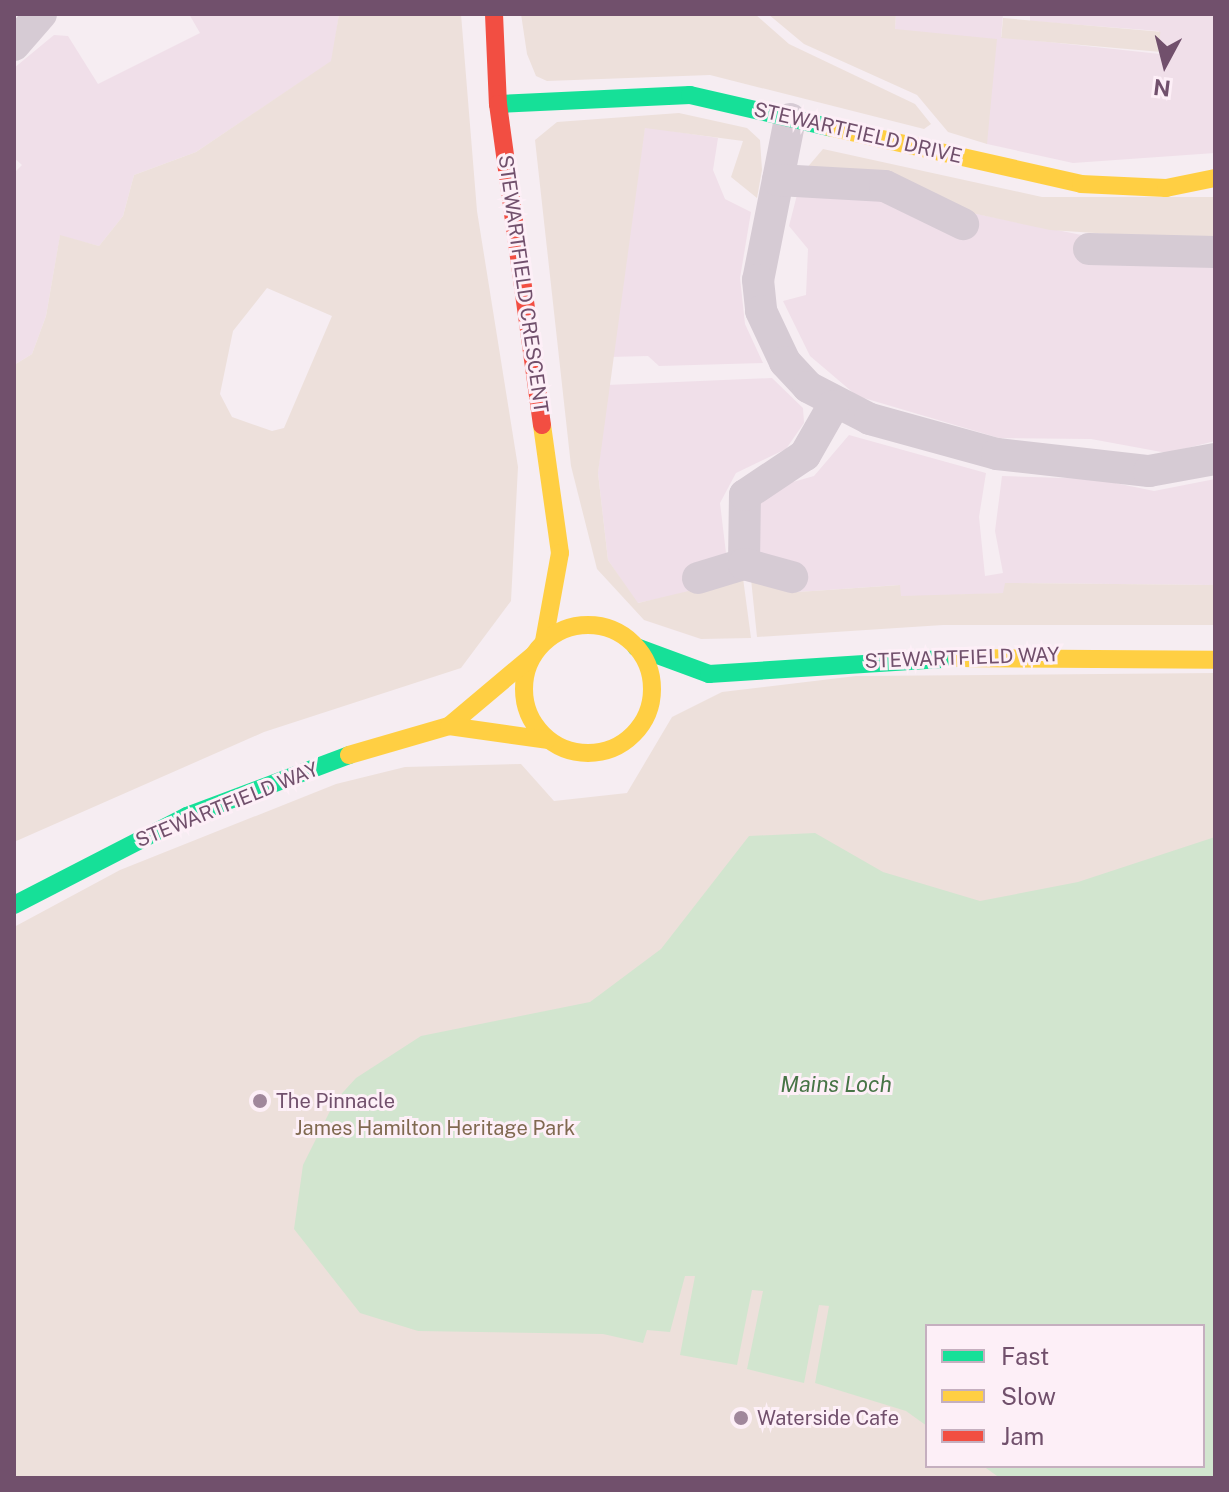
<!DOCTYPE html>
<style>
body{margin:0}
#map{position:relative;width:1229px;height:1492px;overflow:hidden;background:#f6edf2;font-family:"Public Sans",sans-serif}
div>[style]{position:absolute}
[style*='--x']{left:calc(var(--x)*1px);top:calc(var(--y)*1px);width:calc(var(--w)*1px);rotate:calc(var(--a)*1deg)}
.residential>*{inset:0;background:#f0dfe9}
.green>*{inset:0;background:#ede0db;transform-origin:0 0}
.water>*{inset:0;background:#d2e5cf}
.street>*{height:32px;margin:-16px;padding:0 16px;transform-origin:16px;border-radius:16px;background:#d6cbd4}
.fast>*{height:18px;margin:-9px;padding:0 9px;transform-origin:9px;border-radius:9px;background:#16e098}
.slow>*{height:18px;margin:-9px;padding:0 9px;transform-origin:9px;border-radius:9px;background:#ffcf43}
.slow>.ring{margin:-9px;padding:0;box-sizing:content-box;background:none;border:18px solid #ffcf43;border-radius:50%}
.jam>*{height:18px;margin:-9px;padding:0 9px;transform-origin:9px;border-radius:9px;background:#f24e42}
.dots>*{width:22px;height:22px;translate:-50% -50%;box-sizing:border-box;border:4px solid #fdeff7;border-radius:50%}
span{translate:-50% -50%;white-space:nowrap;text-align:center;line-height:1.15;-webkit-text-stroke:6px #fdeff7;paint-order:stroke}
.street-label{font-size:20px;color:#71506c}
.poi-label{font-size:20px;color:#71506c}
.left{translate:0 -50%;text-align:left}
.park-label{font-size:20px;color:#806950}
.water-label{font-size:22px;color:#477446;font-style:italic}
.frame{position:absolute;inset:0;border:16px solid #71506c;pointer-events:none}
.legend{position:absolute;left:925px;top:1324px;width:280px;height:144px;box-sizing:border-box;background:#fdeff7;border:2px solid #c5afbf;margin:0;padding:10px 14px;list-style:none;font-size:24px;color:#71506c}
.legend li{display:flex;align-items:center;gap:16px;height:40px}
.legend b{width:40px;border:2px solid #c5afbf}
.north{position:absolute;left:1125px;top:24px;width:80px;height:80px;-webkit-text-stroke:6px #fdeff7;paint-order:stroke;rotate:187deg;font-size:22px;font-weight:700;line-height:32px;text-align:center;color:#71506c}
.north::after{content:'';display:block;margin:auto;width:28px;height:36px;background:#71506c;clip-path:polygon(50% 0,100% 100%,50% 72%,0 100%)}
</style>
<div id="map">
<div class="residential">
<div style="clip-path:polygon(189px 14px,339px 14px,332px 61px,196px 152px,134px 175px,123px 216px,99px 246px,60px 236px,46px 316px,32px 354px,14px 365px,14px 173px,22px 165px,14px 158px,14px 68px,54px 35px,68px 36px,98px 84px,200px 33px)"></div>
<div style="clip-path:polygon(896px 14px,1003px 14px,1001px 37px,1160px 54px,1159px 31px,1030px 21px,1030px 14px,1215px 14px,1215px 153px,1073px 163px,987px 144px,895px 29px)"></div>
<div style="clip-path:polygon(645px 127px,718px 138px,713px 170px,725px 199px,751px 212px,740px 278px,745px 324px,763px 363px,659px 366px,648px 356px,609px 357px)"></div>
<div style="clip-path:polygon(798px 191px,878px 194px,1215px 262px,1215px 441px,1167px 453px,1091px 439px,999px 438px,857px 396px,810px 356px,783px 301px,806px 295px,808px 249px,789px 226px)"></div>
<div style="clip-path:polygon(772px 378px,803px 408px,804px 423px,786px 449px,736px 473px,720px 503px,726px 553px,697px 591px,637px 603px,608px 560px,598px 473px,607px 385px)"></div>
<div style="clip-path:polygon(849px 435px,986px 473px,979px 517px,985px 576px,1003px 573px,995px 531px,1002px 476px,1096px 479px,1154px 491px,1215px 479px,1215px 585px,1006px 583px,1004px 593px,935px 596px,900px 596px,899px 585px,798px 592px,800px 567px,761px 558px,752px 539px,755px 507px,768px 489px,814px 476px)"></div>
</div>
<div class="green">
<div style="clip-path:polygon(evenodd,339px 14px,461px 14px,477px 211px,518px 467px,511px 601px,461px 668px,264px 732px,14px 842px,14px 365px,32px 354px,46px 316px,60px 235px,99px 246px,123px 216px,134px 175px,196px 152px,331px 61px,339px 14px,267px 288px,332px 316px,284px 428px,272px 431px,232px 417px,220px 394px,233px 331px,267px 288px)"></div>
<div style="clip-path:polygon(521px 14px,755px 14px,789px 44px,915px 104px,931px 124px,924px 129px,710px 75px,547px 81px,536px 76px,527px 54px)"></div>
<div style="clip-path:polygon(768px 14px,896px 14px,895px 29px,997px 39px,987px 144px,948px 132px,917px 95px,804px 44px)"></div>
<div style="left:1003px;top:18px;width:158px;height:20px;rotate:5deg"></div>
<div style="clip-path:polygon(679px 113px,747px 128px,760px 140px,762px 170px,757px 198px,731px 177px,743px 141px,645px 128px,598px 473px,608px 560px,638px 603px,743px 578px,751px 638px,701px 639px,644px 620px,597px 569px,571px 466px,535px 140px,557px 122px)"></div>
<div style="clip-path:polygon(823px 149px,1042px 197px,1215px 197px,1215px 241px,1050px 230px,800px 176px)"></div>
<div style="clip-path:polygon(751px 579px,798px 592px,900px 585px,901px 596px,1003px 593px,1005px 583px,1215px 585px,1215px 625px,943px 625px,757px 637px)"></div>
<div style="clip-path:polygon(evenodd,1215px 673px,1215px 1478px,14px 1478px,14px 927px,120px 870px,336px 784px,405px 767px,521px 764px,554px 801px,627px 793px,672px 717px,722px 692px,856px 676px,1215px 673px,927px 1326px,1203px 1326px,1203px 1466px,927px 1466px,927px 1326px)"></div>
</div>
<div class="water">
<div style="clip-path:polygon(815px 833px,883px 872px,980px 901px,1078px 882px,1215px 837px,1215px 1478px,1000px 1478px,983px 1466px,1203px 1466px,1203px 1326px,927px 1326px,927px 1426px,906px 1411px,815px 1383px,829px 1306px,819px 1305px,804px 1383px,747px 1369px,763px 1291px,752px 1290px,737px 1365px,680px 1355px,695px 1276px,685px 1276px,670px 1332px,647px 1330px,643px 1343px,603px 1334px,418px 1331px,360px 1313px,294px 1229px,303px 1165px,335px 1101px,356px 1078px,421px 1036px,590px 1002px,661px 949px,749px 836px)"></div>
</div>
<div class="street">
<div style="--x:14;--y:45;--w:41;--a:-48.9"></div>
<div style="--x:790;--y:119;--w:164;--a:101.2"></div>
<div style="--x:758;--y:280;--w:31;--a:84"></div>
<div style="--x:761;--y:311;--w:56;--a:64.8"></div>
<div style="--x:785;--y:362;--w:34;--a:47"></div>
<div style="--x:808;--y:387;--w:70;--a:27.3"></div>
<div style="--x:870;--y:419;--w:132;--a:15.4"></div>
<div style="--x:997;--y:454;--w:153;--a:6.4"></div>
<div style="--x:1149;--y:471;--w:67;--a:-10.3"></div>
<div style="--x:778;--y:180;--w:107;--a:3.2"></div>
<div style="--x:885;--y:186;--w:87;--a:26"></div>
<div style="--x:1089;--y:249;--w:126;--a:1.4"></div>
<div style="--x:744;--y:564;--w:69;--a:-89.2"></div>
<div style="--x:745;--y:495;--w:72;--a:-33.7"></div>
<div style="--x:805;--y:455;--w:56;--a:-60.3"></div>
<div style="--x:698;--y:578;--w:48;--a:-16.9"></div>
<div style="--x:744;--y:564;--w:50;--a:15.2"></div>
</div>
<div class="fast">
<div style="--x:498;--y:104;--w:192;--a:-2.7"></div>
<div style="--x:690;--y:95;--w:143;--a:13"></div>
<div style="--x:636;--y:647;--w:78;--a:20.3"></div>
<div style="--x:709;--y:674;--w:249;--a:-3.7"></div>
<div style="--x:14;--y:905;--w:195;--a:-27.2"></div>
<div style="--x:187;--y:816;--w:173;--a:-20.6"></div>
</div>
<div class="slow">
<div style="--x:829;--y:127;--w:258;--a:12.7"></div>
<div style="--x:1081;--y:184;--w:85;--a:2.7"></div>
<div style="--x:1166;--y:188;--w:50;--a:-11.5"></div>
<div style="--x:542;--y:425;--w:129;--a:82"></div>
<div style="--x:560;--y:553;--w:89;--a:100.3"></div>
<div class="ring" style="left:524px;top:625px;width:110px;height:110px"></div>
<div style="--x:957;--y:658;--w:258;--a:0.4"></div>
<div style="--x:449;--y:726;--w:109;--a:-40.1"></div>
<div style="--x:349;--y:755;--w:104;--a:-16.2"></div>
<div style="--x:449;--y:726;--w:99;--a:8.1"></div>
</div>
<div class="jam">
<div style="--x:494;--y:14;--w:90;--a:87.5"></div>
<div style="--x:498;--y:104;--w:324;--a:82.2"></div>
</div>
<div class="dots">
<div style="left:260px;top:1101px;background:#a0879b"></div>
<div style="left:741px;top:1418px;background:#a0879b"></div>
</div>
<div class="street-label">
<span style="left:858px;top:133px;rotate:13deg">STEWARTFIELD DRIVE</span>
<span style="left:523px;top:284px;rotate:82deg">STEWARTFIELD CRESCENT</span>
<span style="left:962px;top:658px;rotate:-2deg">STEWARTFIELD WAY</span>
<span style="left:227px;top:805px;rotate:-22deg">STEWARTFIELD WAY</span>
</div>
<div class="poi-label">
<span class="left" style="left:276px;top:1101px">The Pinnacle</span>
<span class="left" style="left:757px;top:1418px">Waterside Cafe</span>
</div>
<div class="park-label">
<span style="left:435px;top:1128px">James Hamilton Heritage Park</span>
</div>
<div class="water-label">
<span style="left:836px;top:1085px">Mains Loch</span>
</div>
<div class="frame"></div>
<ul class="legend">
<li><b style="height:10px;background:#16e098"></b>Fast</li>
<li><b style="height:10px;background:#ffcf43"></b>Slow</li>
<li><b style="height:10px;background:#f24e42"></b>Jam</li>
</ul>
<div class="north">N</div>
</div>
